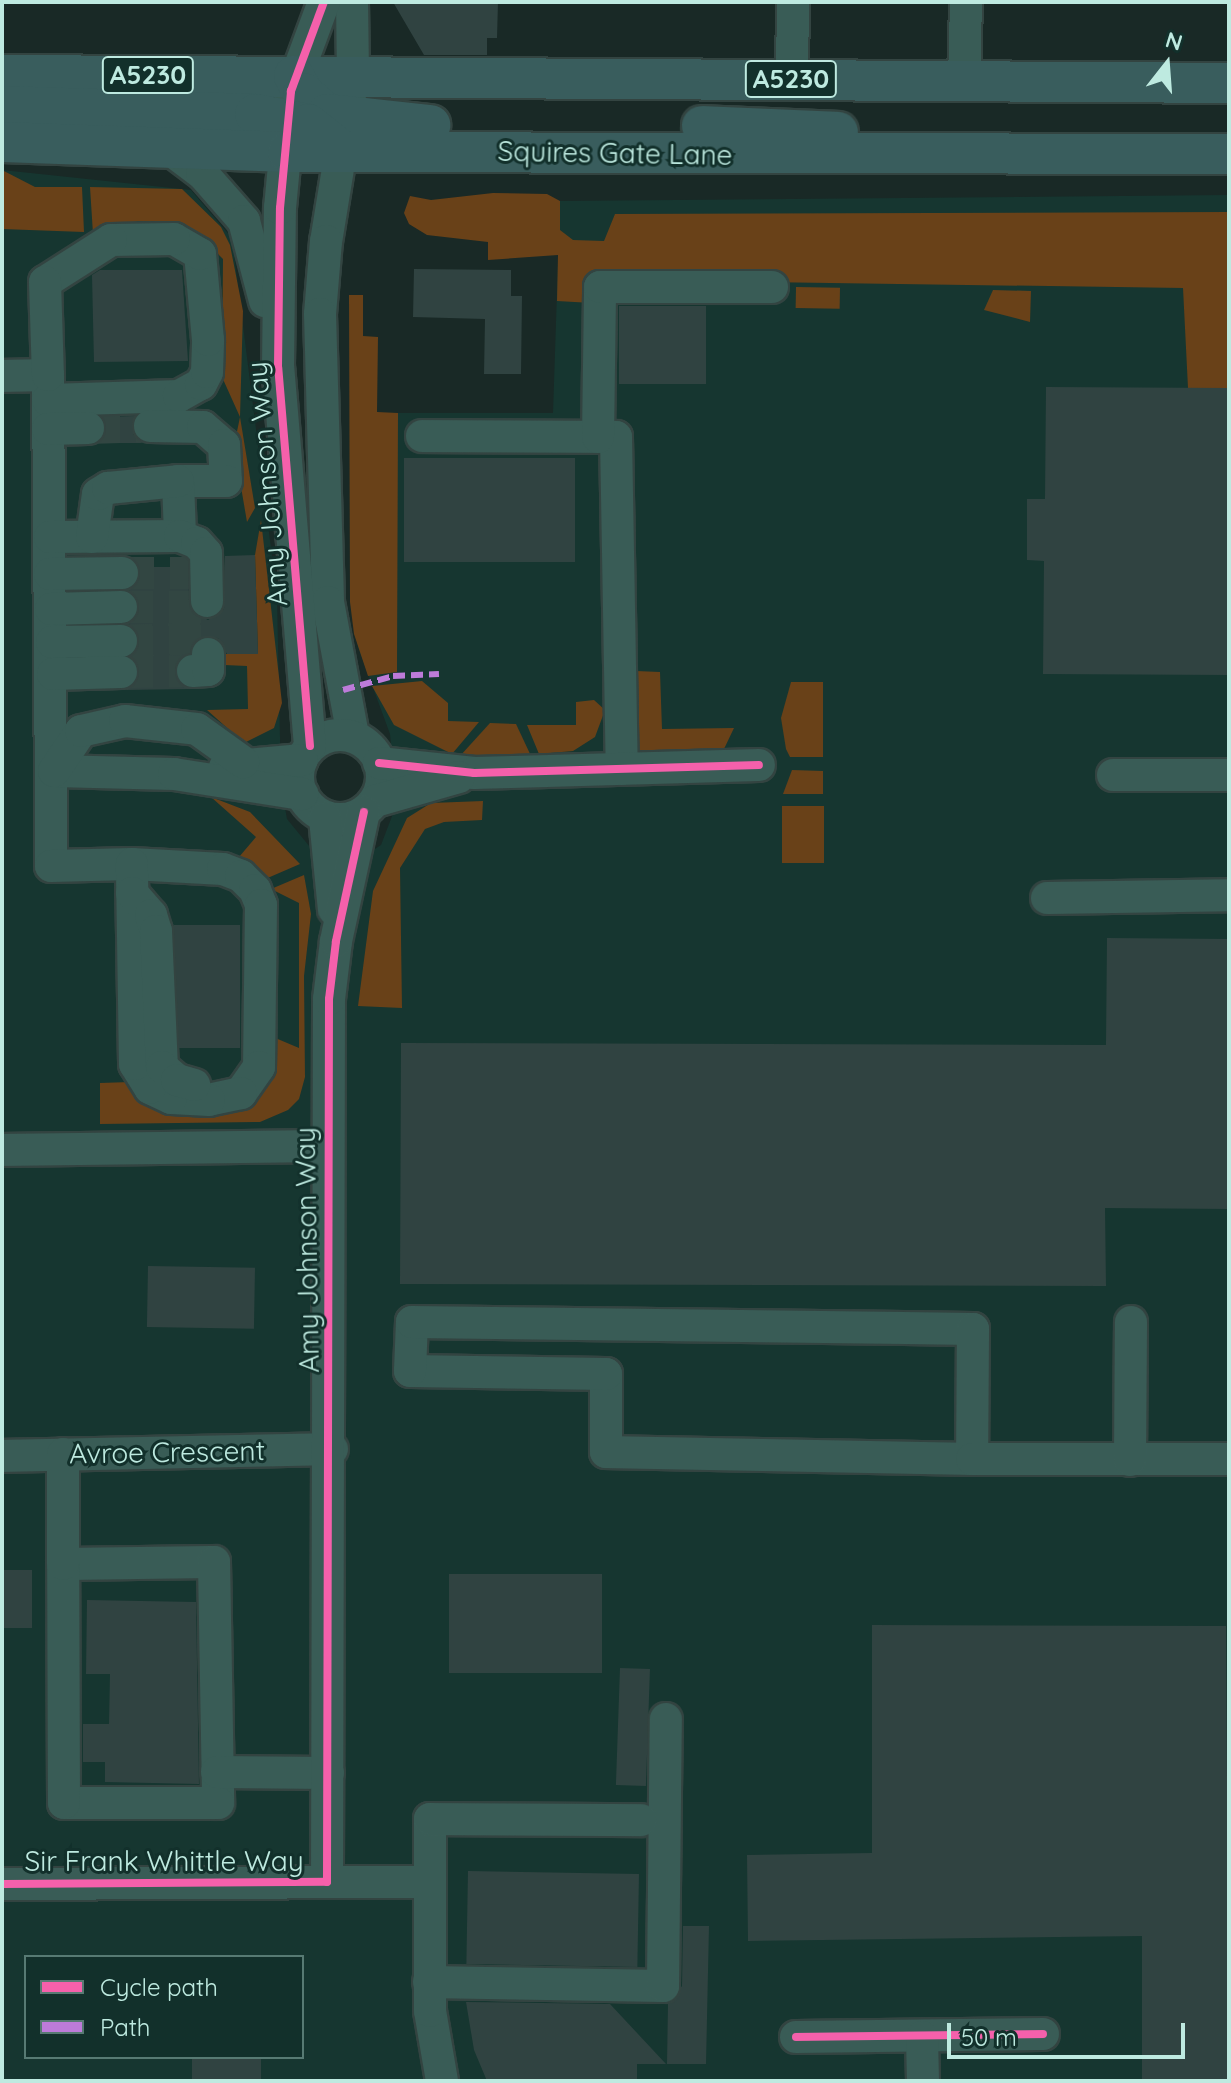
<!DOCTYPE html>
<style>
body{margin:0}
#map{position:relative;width:1231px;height:2083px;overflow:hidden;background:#192926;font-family:Quicksand,sans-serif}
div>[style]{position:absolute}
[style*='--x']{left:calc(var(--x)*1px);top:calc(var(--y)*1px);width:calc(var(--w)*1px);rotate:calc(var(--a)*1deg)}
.built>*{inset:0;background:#163630}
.green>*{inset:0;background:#694118;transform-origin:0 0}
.building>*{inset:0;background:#304341;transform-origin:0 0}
.minor-tunnel>*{height:32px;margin-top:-16px;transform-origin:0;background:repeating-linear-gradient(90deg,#324642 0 32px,transparent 0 48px)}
.roads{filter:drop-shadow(2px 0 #334441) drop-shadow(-2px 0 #334441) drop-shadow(0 2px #334441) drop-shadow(0 -2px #334441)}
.minor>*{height:32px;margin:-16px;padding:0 16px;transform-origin:16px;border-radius:16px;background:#395c56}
.minor>.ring{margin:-16px;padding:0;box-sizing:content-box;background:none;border:32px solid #395c56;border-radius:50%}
.major>*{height:40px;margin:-20px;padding:0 20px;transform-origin:20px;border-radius:20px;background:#395d5d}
.quiet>*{height:6px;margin-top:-3px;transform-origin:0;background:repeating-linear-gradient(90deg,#bd7bd9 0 12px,transparent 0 18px)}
.cycleway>*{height:8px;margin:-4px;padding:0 4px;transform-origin:4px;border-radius:4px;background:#f560ab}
span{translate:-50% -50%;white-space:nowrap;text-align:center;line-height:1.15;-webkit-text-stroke:6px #12302b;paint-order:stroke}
.shield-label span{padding:2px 6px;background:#12302b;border:2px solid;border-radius:6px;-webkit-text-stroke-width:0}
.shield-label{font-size:26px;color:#beeae0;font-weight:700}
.street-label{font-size:28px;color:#beeae0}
.frame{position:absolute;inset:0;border:4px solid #beeae0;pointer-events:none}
.legend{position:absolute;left:24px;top:1955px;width:280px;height:104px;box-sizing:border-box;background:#12302b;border:2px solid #577a73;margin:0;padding:10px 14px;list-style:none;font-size:24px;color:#beeae0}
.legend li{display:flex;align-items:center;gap:16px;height:40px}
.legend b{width:40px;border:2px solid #577a73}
.north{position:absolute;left:1127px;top:24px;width:80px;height:80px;-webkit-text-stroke:6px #12302b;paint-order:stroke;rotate:17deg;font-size:22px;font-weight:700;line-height:32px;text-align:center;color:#beeae0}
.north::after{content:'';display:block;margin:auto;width:28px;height:36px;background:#beeae0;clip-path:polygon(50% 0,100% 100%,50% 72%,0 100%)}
.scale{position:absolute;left:947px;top:2023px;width:238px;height:36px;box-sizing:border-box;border:4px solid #beeae0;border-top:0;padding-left:10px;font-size:24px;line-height:28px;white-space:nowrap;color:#beeae0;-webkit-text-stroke:6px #12302b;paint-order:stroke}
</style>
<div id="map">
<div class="built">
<div style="clip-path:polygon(evenodd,2px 170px,191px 190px,232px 238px,277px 596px,281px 786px,287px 819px,310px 847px,355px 862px,381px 845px,397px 803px,390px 734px,358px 647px,350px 602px,350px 413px,553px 413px,560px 201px,1229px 195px,1229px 2081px,2px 2081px,2px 170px,26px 1957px,302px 1957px,302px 2057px,26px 2057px,26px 1957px)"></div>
</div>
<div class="green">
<div style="clip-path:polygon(2px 170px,35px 187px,82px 187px,84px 232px,2px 229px)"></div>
<div style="clip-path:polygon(90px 187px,182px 189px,221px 227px,230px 245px,243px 311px,240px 417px,255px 508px,247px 522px,234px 446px,240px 417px,222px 377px,223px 259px,193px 229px,167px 222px,138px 221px,93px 234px)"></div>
<div style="clip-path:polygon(493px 193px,547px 194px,560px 201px,560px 230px,573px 240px,604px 241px,615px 214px,1229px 212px,1229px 388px,1188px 388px,1183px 288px,626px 280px,592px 303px,557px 301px,558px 255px,488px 260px,488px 242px,427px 235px,409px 224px,404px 213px,410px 196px,431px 200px)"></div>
<div style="left:796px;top:287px;width:44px;height:21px;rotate:1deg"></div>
<div style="clip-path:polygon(993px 290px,1031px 291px,1030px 322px,984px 310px)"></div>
<div style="clip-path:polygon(349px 295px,363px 295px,363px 336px,378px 337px,377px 412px,398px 413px,397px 672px,368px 676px,354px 634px,350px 602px)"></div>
<div style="clip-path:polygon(261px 520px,282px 703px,274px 728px,244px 743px,207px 710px,248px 709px,247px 666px,224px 665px,224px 654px,258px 654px,255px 555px)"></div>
<div style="clip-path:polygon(636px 671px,660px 672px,662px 729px,734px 728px,724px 749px,638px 751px)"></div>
<div style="clip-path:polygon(422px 681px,448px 703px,448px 721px,479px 722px,452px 754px,394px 725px,372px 686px)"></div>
<div style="clip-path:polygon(791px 682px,823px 682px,823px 757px,790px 757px,786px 749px,781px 718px)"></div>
<div style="clip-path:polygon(594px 700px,605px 710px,595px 737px,573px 751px,539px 754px,527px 725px,576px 725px,576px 702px)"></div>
<div style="clip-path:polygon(490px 723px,516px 724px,531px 756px,460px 756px)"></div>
<div style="clip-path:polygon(792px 770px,823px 771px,823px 794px,783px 794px)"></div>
<div style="clip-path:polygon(211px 797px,250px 812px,300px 864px,263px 880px,239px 857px,256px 837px)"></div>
<div style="clip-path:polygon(483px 801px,482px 820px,444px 822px,425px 829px,400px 868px,402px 1008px,358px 1006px,373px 891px,407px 818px,431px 803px)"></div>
<div style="left:782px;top:806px;width:42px;height:57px"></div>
<div style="clip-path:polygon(304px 875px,311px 914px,304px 976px,305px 1077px,299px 1099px,288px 1110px,260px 1122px,100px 1124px,100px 1083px,130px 1082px,237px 1110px,273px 1037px,299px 1048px,299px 903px,271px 889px)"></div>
</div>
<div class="building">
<div style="clip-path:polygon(393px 2px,498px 2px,497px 38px,487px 38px,487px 55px,424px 55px)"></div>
<div style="clip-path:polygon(414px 269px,511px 270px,511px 296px,522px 296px,521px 374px,484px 374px,485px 319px,413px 317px)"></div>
<div style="clip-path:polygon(100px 270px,182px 270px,188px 361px,94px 362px,92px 275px)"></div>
<div style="left:619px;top:306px;width:87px;height:78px"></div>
<div style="clip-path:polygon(1046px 387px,1229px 388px,1229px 675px,1043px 674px,1044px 561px,1027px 560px,1027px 499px,1045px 499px)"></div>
<div style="clip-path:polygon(134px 416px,133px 434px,142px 443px,99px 443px,107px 428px,104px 417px)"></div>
<div style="left:404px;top:458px;width:171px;height:104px"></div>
<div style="clip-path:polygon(255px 555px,258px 654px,227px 654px,218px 638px,199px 637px,174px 671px,178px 682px,190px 689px,126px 690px,140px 672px,132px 657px,140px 640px,129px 624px,140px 607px,129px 590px,139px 582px,140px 567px,187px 567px,190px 610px,208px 620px,224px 609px,225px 556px)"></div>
<div style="left:240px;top:925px;width:123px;height:66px;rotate:90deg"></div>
<div style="clip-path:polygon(1107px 938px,1229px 939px,1229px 1209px,1105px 1208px,1106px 1286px,400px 1284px,401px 1043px,1106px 1045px)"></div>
<div style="left:148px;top:1266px;width:107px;height:61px;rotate:1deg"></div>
<div style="left:2px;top:1570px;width:30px;height:58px"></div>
<div style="left:449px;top:1574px;width:153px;height:99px"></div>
<div style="clip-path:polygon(87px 1600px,196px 1602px,199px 1784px,105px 1782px,105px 1762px,83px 1762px,83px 1724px,109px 1724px,110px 1674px,86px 1674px)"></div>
<div style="clip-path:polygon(872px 1625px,1226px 1626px,1229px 2081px,1142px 2081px,1142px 1936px,748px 1941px,747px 1855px,872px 1853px)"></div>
<div style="left:620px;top:1668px;width:30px;height:117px;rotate:2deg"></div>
<div style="left:468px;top:1871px;width:171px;height:93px;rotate:1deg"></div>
<div style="clip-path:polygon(683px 1926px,709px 1926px,706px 2064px,667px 2064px,668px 2004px,682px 1986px)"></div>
<div style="clip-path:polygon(466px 2002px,610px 2004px,666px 2064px,637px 2064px,637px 2081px,487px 2081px,474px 2050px)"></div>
<div style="left:192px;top:2057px;width:69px;height:24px"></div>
</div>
<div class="minor-tunnel">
<div style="--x:88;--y:428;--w:62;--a:-1.8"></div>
<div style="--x:122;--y:573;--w:67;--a:0"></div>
<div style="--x:121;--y:607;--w:86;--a:0"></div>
<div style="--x:121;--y:641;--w:86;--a:-2"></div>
<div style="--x:121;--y:672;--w:72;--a:-0.8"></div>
</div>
<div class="roads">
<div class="minor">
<div style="--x:352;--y:2;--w:75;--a:89.2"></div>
<div style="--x:353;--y:77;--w:166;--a:99.3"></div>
<div style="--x:326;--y:241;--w:73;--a:94.7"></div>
<div style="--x:320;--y:314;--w:288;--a:88.4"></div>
<div style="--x:328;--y:602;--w:135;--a:79.4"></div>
<div style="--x:792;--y:79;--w:77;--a:-89.3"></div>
<div style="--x:964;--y:80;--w:78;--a:-88.5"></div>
<div style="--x:171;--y:150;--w:39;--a:37"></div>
<div style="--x:202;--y:173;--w:64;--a:48.8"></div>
<div style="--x:244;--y:221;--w:83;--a:75.3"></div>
<div style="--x:2;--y:376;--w:46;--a:-1.2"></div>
<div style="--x:48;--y:375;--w:491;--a:89.6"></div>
<div style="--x:51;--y:866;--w:81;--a:-1.4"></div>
<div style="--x:132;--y:864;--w:91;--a:3.1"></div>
<div style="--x:223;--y:869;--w:19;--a:21"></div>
<div style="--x:241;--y:876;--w:20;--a:45"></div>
<div style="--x:255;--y:890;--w:16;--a:68"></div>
<div style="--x:261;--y:905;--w:162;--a:90.7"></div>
<div style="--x:259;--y:1067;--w:32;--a:125"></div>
<div style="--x:241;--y:1093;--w:33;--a:168"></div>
<div style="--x:209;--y:1100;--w:38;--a:-177"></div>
<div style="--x:171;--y:1098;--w:23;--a:-155"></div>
<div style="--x:150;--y:1088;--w:28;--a:-122"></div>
<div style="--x:135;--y:1064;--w:200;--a:-90.9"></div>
<div style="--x:48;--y:400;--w:131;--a:-1.7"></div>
<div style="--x:179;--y:396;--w:25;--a:-29"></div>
<div style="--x:201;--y:384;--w:13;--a:-63"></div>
<div style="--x:207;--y:372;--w:32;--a:-88"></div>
<div style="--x:208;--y:340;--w:86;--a:-95.3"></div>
<div style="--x:200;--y:254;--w:30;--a:-150"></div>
<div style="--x:174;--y:239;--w:63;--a:179.1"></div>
<div style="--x:111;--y:240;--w:78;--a:147.5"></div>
<div style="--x:45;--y:282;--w:93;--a:88.2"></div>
<div style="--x:150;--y:426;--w:53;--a:1.1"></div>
<div style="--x:203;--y:427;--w:28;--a:41"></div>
<div style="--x:224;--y:445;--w:36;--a:87"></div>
<div style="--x:226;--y:481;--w:48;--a:180"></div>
<div style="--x:178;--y:481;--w:55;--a:87.9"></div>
<div style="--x:48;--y:429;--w:40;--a:-1.4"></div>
<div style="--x:422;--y:436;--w:194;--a:0.3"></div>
<div style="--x:616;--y:437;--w:332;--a:89"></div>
<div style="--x:598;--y:437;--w:150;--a:-89.2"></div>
<div style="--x:600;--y:287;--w:172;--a:0"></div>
<div style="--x:50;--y:537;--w:130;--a:-0.4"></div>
<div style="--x:180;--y:536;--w:18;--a:22"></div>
<div style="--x:197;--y:543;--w:13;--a:48"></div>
<div style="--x:206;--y:553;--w:48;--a:88.8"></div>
<div style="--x:92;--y:537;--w:43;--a:-82.1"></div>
<div style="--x:98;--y:494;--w:12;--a:-31"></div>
<div style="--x:108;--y:488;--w:70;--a:-5.7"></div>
<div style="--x:50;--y:574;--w:72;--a:-0.8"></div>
<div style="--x:51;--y:609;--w:70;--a:-1.6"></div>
<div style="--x:52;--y:642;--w:69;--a:-0.8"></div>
<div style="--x:193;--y:671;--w:15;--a:-4"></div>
<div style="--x:208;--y:670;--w:16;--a:-90"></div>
<div style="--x:53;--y:674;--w:68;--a:-1.7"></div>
<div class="ring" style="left:298px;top:735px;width:52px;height:52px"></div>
<div style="--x:310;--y:746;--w:380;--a:-94.8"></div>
<div style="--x:278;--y:367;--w:159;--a:-89.3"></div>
<div style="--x:280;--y:208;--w:118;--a:-84.6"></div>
<div style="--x:291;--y:91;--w:95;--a:-69.7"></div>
<div style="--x:379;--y:763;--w:96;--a:6"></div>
<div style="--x:474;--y:773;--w:285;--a:-1.6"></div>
<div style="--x:225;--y:767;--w:77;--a:-5.2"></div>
<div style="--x:54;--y:771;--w:120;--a:1.4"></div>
<div style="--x:174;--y:774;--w:130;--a:8.9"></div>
<div style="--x:54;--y:771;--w:48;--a:-56"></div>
<div style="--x:81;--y:731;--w:45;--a:-12.8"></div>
<div style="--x:125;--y:721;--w:72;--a:6.3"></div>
<div style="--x:197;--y:729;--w:57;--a:35.7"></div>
<div style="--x:1113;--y:775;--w:116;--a:0"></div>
<div style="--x:375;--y:801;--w:87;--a:-15.9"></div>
<div style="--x:325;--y:818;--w:92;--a:84.4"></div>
<div style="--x:132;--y:893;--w:29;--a:49"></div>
<div style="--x:151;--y:915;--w:17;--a:73"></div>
<div style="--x:156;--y:931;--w:136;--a:87.5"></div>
<div style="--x:162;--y:1067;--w:20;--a:41"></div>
<div style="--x:177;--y:1080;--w:18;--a:16"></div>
<div style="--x:1047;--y:898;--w:182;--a:-0.9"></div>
<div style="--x:2;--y:1150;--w:325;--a:-0.7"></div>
<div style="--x:2;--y:1456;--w:330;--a:-1.2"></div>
<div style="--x:972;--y:1459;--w:366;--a:-178.9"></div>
<div style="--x:606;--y:1452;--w:78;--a:-90"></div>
<div style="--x:606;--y:1374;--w:196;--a:-179.1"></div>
<div style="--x:410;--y:1371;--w:49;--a:-87.7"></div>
<div style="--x:412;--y:1322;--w:561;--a:0.71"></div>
<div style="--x:973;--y:1329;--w:130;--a:90.4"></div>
<div style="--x:972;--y:1459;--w:257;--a:0"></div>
<div style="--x:1130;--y:1460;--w:138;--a:-89.6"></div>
<div style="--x:63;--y:1564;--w:151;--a:-0.8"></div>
<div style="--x:214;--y:1562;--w:241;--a:89"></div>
<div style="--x:218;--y:1803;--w:154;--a:180"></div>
<div style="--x:64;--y:1803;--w:239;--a:-90.2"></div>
<div style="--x:63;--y:1564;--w:110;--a:-90"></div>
<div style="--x:217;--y:1772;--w:111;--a:0.5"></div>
<div style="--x:327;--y:1882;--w:883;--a:-89.87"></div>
<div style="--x:329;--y:999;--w:58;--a:-83.1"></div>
<div style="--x:336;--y:941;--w:132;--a:-77.8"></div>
<div style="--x:2;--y:1884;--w:427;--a:-0.3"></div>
<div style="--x:429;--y:1982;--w:234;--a:1"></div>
<div style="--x:663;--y:1986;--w:267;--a:-89.4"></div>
<div style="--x:796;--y:2037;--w:247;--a:-0.7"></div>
<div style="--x:922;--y:2037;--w:44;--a:88.7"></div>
<div style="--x:442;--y:2081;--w:71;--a:-99.7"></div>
<div style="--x:430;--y:2011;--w:192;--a:-90"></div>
<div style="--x:430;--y:1819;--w:211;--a:0.3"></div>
</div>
<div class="major">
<div style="--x:2;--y:75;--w:1227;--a:0.37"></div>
<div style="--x:294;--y:76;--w:19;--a:62"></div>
<div style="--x:303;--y:93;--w:32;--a:41"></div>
<div style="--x:327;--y:114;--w:104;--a:6.1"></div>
<div style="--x:2;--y:106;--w:253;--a:1.8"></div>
<div style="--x:255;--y:114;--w:54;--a:10.7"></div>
<div style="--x:308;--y:124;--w:36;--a:38"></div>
<div style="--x:702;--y:126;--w:136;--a:2.5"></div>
<div style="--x:2;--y:142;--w:286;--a:2"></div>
<div style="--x:288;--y:152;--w:941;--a:0.12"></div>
</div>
</div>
<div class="quiet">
<div style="--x:343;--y:690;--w:52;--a:-15.6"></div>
<div style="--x:393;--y:676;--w:46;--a:-2.5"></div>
</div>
<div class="cycleway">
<div style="--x:310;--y:746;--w:380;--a:-94.8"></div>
<div style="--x:278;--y:367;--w:159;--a:-89.3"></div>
<div style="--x:280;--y:208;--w:118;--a:-84.6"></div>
<div style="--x:291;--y:91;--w:95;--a:-69.7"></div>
<div style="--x:379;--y:763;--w:96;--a:6"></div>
<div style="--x:474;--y:773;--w:285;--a:-1.6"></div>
<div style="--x:2;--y:1884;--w:325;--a:-0.4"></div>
<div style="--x:327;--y:1882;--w:883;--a:-89.87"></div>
<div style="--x:329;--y:999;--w:58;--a:-83.1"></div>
<div style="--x:336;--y:941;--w:132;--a:-77.8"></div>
<div style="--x:796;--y:2037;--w:247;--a:-0.7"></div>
</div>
<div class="shield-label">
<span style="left:148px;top:75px">A5230</span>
<span style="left:791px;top:79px">A5230</span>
</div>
<div class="street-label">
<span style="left:615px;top:153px;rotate:1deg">Squires Gate Lane</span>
<span style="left:267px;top:484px;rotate:-95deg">Amy Johnson Way</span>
<span style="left:307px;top:1250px;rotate:-91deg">Amy Johnson Way</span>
<span style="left:167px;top:1452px;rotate:-1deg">Avroe Crescent</span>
<span style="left:164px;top:1861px">Sir Frank Whittle Way</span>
</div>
<div class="frame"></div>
<ul class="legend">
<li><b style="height:10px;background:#f560ab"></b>Cycle path</li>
<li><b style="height:10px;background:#bd7bd9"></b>Path</li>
</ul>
<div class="north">N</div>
<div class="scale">50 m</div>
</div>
